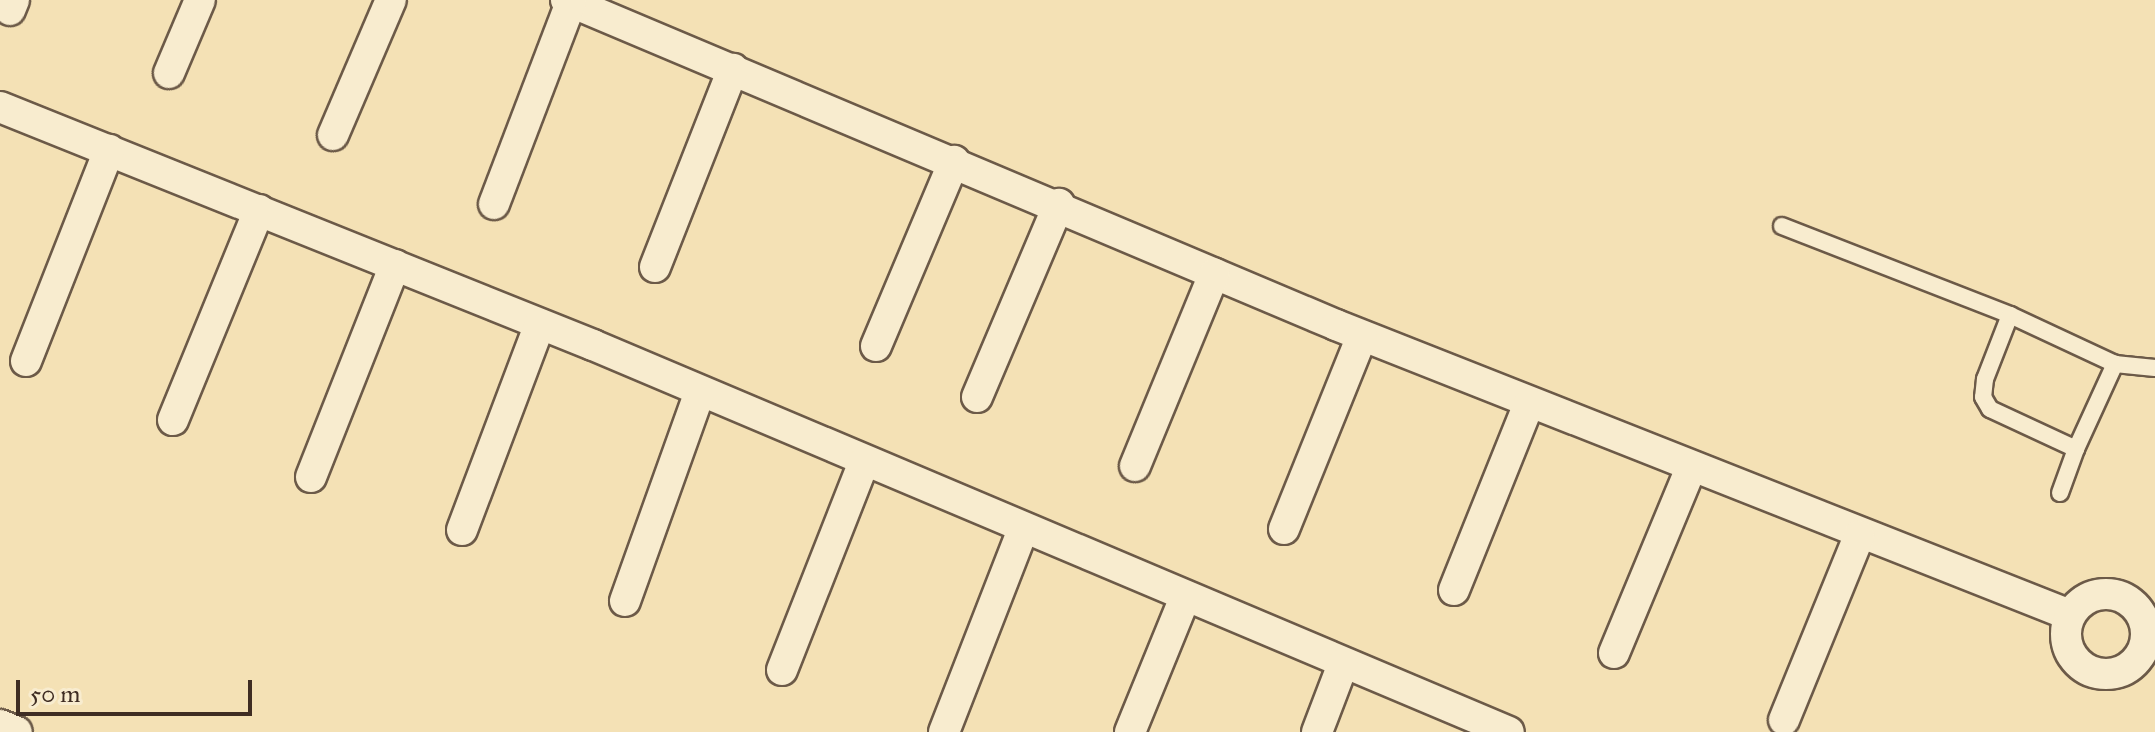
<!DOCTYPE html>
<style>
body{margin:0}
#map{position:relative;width:2155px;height:732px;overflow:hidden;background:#f4e1b5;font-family:"IM FELL Great Primer",serif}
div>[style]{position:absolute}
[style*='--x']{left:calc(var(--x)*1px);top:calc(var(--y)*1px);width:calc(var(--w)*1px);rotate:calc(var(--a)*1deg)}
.roads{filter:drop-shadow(2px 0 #6c5a48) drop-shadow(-2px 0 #6c5a48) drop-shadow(0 2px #6c5a48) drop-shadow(0 -2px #6c5a48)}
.lane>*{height:16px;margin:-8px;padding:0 8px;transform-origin:8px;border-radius:8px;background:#f8eccf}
.street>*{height:30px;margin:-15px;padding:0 15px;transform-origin:15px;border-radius:15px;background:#f8eccf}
.street>.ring{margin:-15px;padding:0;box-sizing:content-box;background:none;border:30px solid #f8eccf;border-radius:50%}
span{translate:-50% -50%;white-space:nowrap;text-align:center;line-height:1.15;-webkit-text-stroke:7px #f8eccf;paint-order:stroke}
.scale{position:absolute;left:16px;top:680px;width:236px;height:36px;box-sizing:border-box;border:4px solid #3f2d23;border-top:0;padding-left:10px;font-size:24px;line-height:28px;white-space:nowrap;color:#3f2d23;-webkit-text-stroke:6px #f8eccf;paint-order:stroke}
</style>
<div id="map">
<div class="roads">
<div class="lane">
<div style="--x:1782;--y:226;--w:245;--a:21.3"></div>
<div style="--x:2010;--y:315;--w:116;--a:25"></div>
<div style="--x:2115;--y:364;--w:40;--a:5.7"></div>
<div style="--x:2010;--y:315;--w:69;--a:111.3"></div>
<div style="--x:1985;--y:379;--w:18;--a:96"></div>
<div style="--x:1983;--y:397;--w:14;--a:60"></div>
<div style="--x:1990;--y:409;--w:95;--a:24.9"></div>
<div style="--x:2076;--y:449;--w:94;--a:-65.4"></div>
<div style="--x:2060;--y:493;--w:47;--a:-70"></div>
</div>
<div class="street">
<div style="--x:566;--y:0;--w:836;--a:22.88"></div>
<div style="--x:1336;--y:325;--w:789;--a:21.56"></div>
<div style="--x:10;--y:10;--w:11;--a:-68"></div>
<div style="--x:169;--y:73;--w:79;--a:-67"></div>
<div style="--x:0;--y:107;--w:639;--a:21.87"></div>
<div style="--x:593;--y:345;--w:994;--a:22.9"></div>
<div style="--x:333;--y:135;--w:147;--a:-66.8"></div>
<div style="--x:494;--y:204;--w:216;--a:-69.1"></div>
<div style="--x:655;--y:267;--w:213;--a:-68.5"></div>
<div style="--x:876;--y:346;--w:201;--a:-67.1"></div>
<div style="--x:26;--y:361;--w:227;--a:-68.5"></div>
<div style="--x:977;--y:397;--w:210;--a:-67"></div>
<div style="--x:173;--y:420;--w:227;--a:-67.7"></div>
<div style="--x:1135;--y:466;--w:208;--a:-67.6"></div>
<div style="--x:311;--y:477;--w:228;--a:-68.4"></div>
<div style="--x:1284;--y:529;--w:208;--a:-68"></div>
<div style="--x:462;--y:530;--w:220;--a:-69.3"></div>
<div style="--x:1454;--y:590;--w:201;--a:-68.1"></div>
<div class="ring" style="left:2066px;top:594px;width:50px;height:50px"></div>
<div style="--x:625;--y:601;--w:223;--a:-70.3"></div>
<div style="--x:1614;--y:653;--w:200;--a:-67.4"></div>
<div style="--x:782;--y:670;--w:224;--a:-68.5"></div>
<div style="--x:1784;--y:720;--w:199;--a:-67.8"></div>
<div style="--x:0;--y:725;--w:18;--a:22"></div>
<div style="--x:944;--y:732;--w:218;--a:-68.7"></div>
<div style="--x:1130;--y:732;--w:146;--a:-67.8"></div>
<div style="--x:1317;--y:732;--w:73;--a:-69.1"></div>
</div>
</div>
<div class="scale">50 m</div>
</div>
